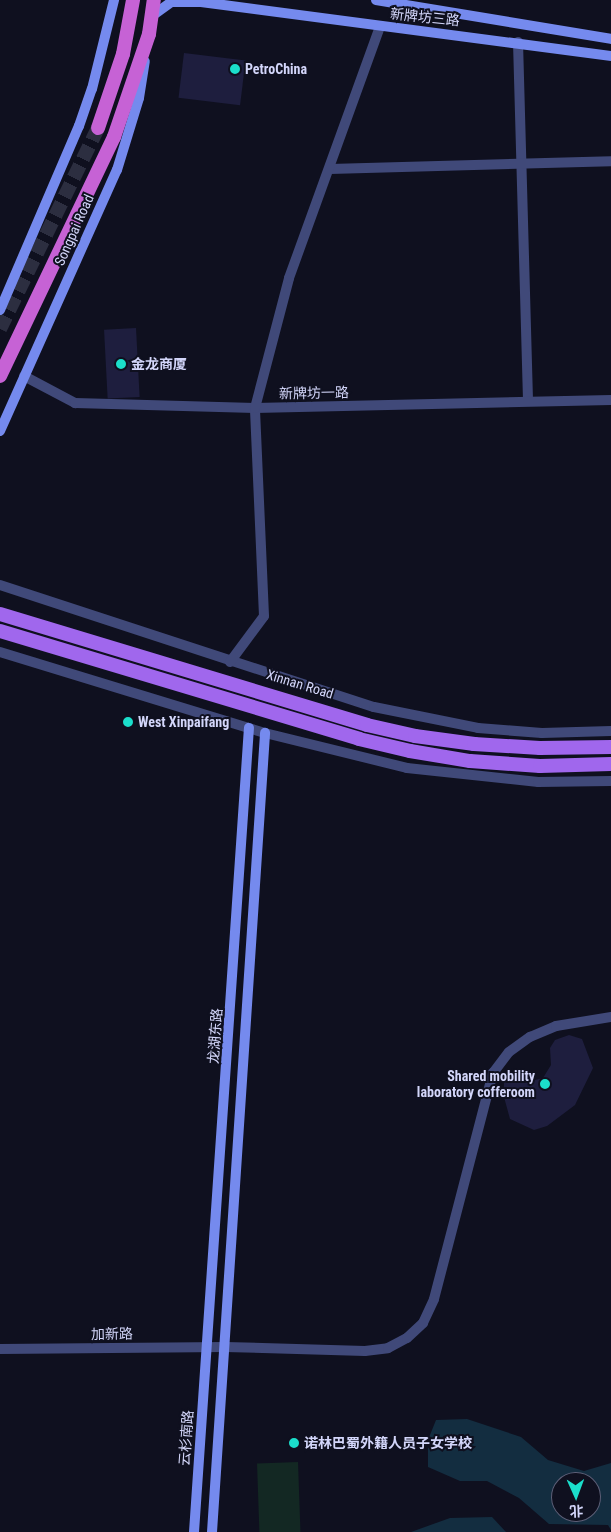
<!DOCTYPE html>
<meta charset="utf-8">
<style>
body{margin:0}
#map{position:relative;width:611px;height:1532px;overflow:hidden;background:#0f101f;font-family:"Roboto Condensed","Noto Sans SC",sans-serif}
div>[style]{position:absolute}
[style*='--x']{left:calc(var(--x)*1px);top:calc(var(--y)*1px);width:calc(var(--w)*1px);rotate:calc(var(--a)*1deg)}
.green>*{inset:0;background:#132823;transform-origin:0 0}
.water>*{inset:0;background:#132d40}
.building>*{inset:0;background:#1e1e3e;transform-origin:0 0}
.trunk-tunnel>*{height:14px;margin-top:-7px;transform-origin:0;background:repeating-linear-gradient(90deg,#2c2e40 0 14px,transparent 0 21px)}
.minor>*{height:10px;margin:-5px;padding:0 5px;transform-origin:5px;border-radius:5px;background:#404979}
.tertiary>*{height:10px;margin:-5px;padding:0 5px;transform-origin:5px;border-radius:5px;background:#404979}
.secondary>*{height:10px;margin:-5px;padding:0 5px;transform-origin:5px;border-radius:5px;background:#758aee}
.primary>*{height:14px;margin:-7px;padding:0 7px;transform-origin:7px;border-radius:7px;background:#a067ed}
.trunk>*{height:14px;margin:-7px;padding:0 7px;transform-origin:7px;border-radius:7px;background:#c662d5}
.dots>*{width:14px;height:14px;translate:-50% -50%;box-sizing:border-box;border:2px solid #0f101f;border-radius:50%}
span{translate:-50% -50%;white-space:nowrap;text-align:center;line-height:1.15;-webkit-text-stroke:4px #0f101f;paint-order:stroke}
.street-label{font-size:14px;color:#d3d6fa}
.poi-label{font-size:14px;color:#d3d6fa;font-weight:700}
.left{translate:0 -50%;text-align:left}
.right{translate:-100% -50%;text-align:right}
.north{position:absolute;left:551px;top:1472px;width:50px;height:50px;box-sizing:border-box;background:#0f101f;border:1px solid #5d5f77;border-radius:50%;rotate:178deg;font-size:14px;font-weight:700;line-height:20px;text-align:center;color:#d3d6fa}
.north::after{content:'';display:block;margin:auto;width:18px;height:22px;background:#1bdecb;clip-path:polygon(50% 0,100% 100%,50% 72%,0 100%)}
</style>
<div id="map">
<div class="green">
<div style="left:298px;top:1462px;width:70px;height:41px;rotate:88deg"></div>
</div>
<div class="water">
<div style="clip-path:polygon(evenodd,467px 1419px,521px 1437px,548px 1460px,584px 1471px,611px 1463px,611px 1530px,608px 1525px,549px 1524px,519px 1498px,487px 1481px,460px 1481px,428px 1467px,428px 1440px,436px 1420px,467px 1419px,561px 1482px,591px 1482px,591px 1512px,561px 1512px,561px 1482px)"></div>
<div style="clip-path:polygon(492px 1517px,506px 1532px,411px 1532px,450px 1518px)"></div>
</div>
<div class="building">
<div style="left:184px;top:53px;width:62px;height:45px;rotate:7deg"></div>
<div style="left:136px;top:328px;width:69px;height:32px;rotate:87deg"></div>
<div style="clip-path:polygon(569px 1035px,582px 1039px,593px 1068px,575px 1105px,547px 1126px,534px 1130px,510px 1119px,504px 1097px,504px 1082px,515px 1072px,527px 1082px,543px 1078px,551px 1065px,550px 1048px,555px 1040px)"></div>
</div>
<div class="trunk-tunnel">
<div style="--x:0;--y:329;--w:224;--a:-64"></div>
</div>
<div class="minor">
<div style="--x:518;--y:42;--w:359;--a:88.4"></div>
<div style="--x:330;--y:169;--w:281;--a:-1.6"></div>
<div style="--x:225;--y:1347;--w:140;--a:1.6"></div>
<div style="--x:365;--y:1351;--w:23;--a:-7"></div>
<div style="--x:388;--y:1348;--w:21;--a:-28"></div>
<div style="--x:407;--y:1338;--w:22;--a:-43"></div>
<div style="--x:423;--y:1323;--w:26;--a:-65"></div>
<div style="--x:434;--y:1299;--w:234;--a:-75.4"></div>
<div style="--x:493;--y:1073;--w:26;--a:-53"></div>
<div style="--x:509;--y:1052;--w:26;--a:-36"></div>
<div style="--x:530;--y:1037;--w:28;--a:-23"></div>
<div style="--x:556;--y:1026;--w:56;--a:-9.3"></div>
</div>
<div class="tertiary">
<div style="--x:24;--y:376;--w:58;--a:27.9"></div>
<div style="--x:75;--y:403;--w:180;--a:1.6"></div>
<div style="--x:255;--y:408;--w:356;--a:-1.3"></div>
<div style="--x:0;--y:585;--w:393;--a:18.1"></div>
<div style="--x:374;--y:707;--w:106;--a:11.4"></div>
<div style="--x:478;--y:728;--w:64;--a:4.5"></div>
<div style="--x:542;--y:733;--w:69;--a:-1.7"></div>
<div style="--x:0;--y:652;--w:277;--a:17"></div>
<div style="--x:265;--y:733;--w:146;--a:13.8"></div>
<div style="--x:407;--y:768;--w:132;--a:6.1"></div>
<div style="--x:538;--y:782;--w:73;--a:-0.8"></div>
<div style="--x:230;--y:662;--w:57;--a:-53.5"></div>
<div style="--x:264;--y:616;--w:208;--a:-92.5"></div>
<div style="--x:255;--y:408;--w:134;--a:-75.3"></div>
<div style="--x:289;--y:278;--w:268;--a:-70.1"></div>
<div style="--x:0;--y:1349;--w:225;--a:-0.5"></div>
</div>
<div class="secondary">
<div style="--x:376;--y:0;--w:238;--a:9.4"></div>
<div style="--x:152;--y:16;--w:24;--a:-36"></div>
<div style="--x:171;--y:2;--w:30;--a:0"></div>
<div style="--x:201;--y:2;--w:414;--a:7.5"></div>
<div style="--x:0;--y:310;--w:200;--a:-66.8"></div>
<div style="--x:79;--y:126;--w:39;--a:-71"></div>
<div style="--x:92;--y:89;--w:92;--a:-76.1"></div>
<div style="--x:0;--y:431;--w:286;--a:-65.9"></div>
<div style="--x:117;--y:170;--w:75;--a:-73"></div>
<div style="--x:139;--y:98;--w:37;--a:-81"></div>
<div style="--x:194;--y:1532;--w:806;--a:-86.09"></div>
<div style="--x:212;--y:1532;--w:801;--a:-86.2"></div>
</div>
<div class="primary">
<div style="--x:0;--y:614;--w:383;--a:16.8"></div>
<div style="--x:367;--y:725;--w:49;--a:12.9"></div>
<div style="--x:415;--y:736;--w:60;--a:7.7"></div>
<div style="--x:474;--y:744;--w:66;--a:3.5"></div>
<div style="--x:540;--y:748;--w:71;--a:-0.8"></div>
<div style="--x:0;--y:631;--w:375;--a:16.7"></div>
<div style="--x:359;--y:739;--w:52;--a:13.2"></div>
<div style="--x:410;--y:751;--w:61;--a:9.5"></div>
<div style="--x:470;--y:761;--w:70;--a:4.1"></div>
<div style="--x:540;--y:766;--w:71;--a:-1.6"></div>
</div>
<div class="trunk">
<div style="--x:98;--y:128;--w:78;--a:-71.3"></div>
<div style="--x:123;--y:54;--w:55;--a:-79.5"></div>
<div style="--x:0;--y:376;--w:265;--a:-64.5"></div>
<div style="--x:114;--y:137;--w:109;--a:-71.2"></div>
<div style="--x:149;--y:34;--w:34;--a:-82"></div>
</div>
<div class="dots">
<div style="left:235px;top:69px;background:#1bdecb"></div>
<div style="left:121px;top:364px;background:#1bdecb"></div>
<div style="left:128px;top:722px;background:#1bdecb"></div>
<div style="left:545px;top:1084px;background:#1bdecb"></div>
<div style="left:294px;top:1443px;background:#1bdecb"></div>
</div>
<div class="street-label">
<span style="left:425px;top:17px;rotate:6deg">新牌坊三路</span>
<span style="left:74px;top:230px;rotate:-66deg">Songpai Road</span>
<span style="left:314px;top:393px;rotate:-1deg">新牌坊一路</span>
<span style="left:300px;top:684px;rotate:17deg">Xinnan Road</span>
<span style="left:215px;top:1036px;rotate:-86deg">龙湖东路</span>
<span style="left:112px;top:1334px;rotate:-1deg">加新路</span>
<span style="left:186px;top:1438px;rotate:-86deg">云杉南路</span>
</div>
<div class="poi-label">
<span class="left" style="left:245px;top:69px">PetroChina</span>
<span class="left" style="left:131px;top:364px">金龙商厦</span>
<span class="left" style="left:138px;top:722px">West Xinpaifang</span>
<span class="right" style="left:535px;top:1084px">Shared mobility<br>laboratory cofferoom</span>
<span class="left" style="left:304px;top:1443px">诺林巴蜀外籍人员子女学校</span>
</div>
<div class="north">北</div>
</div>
